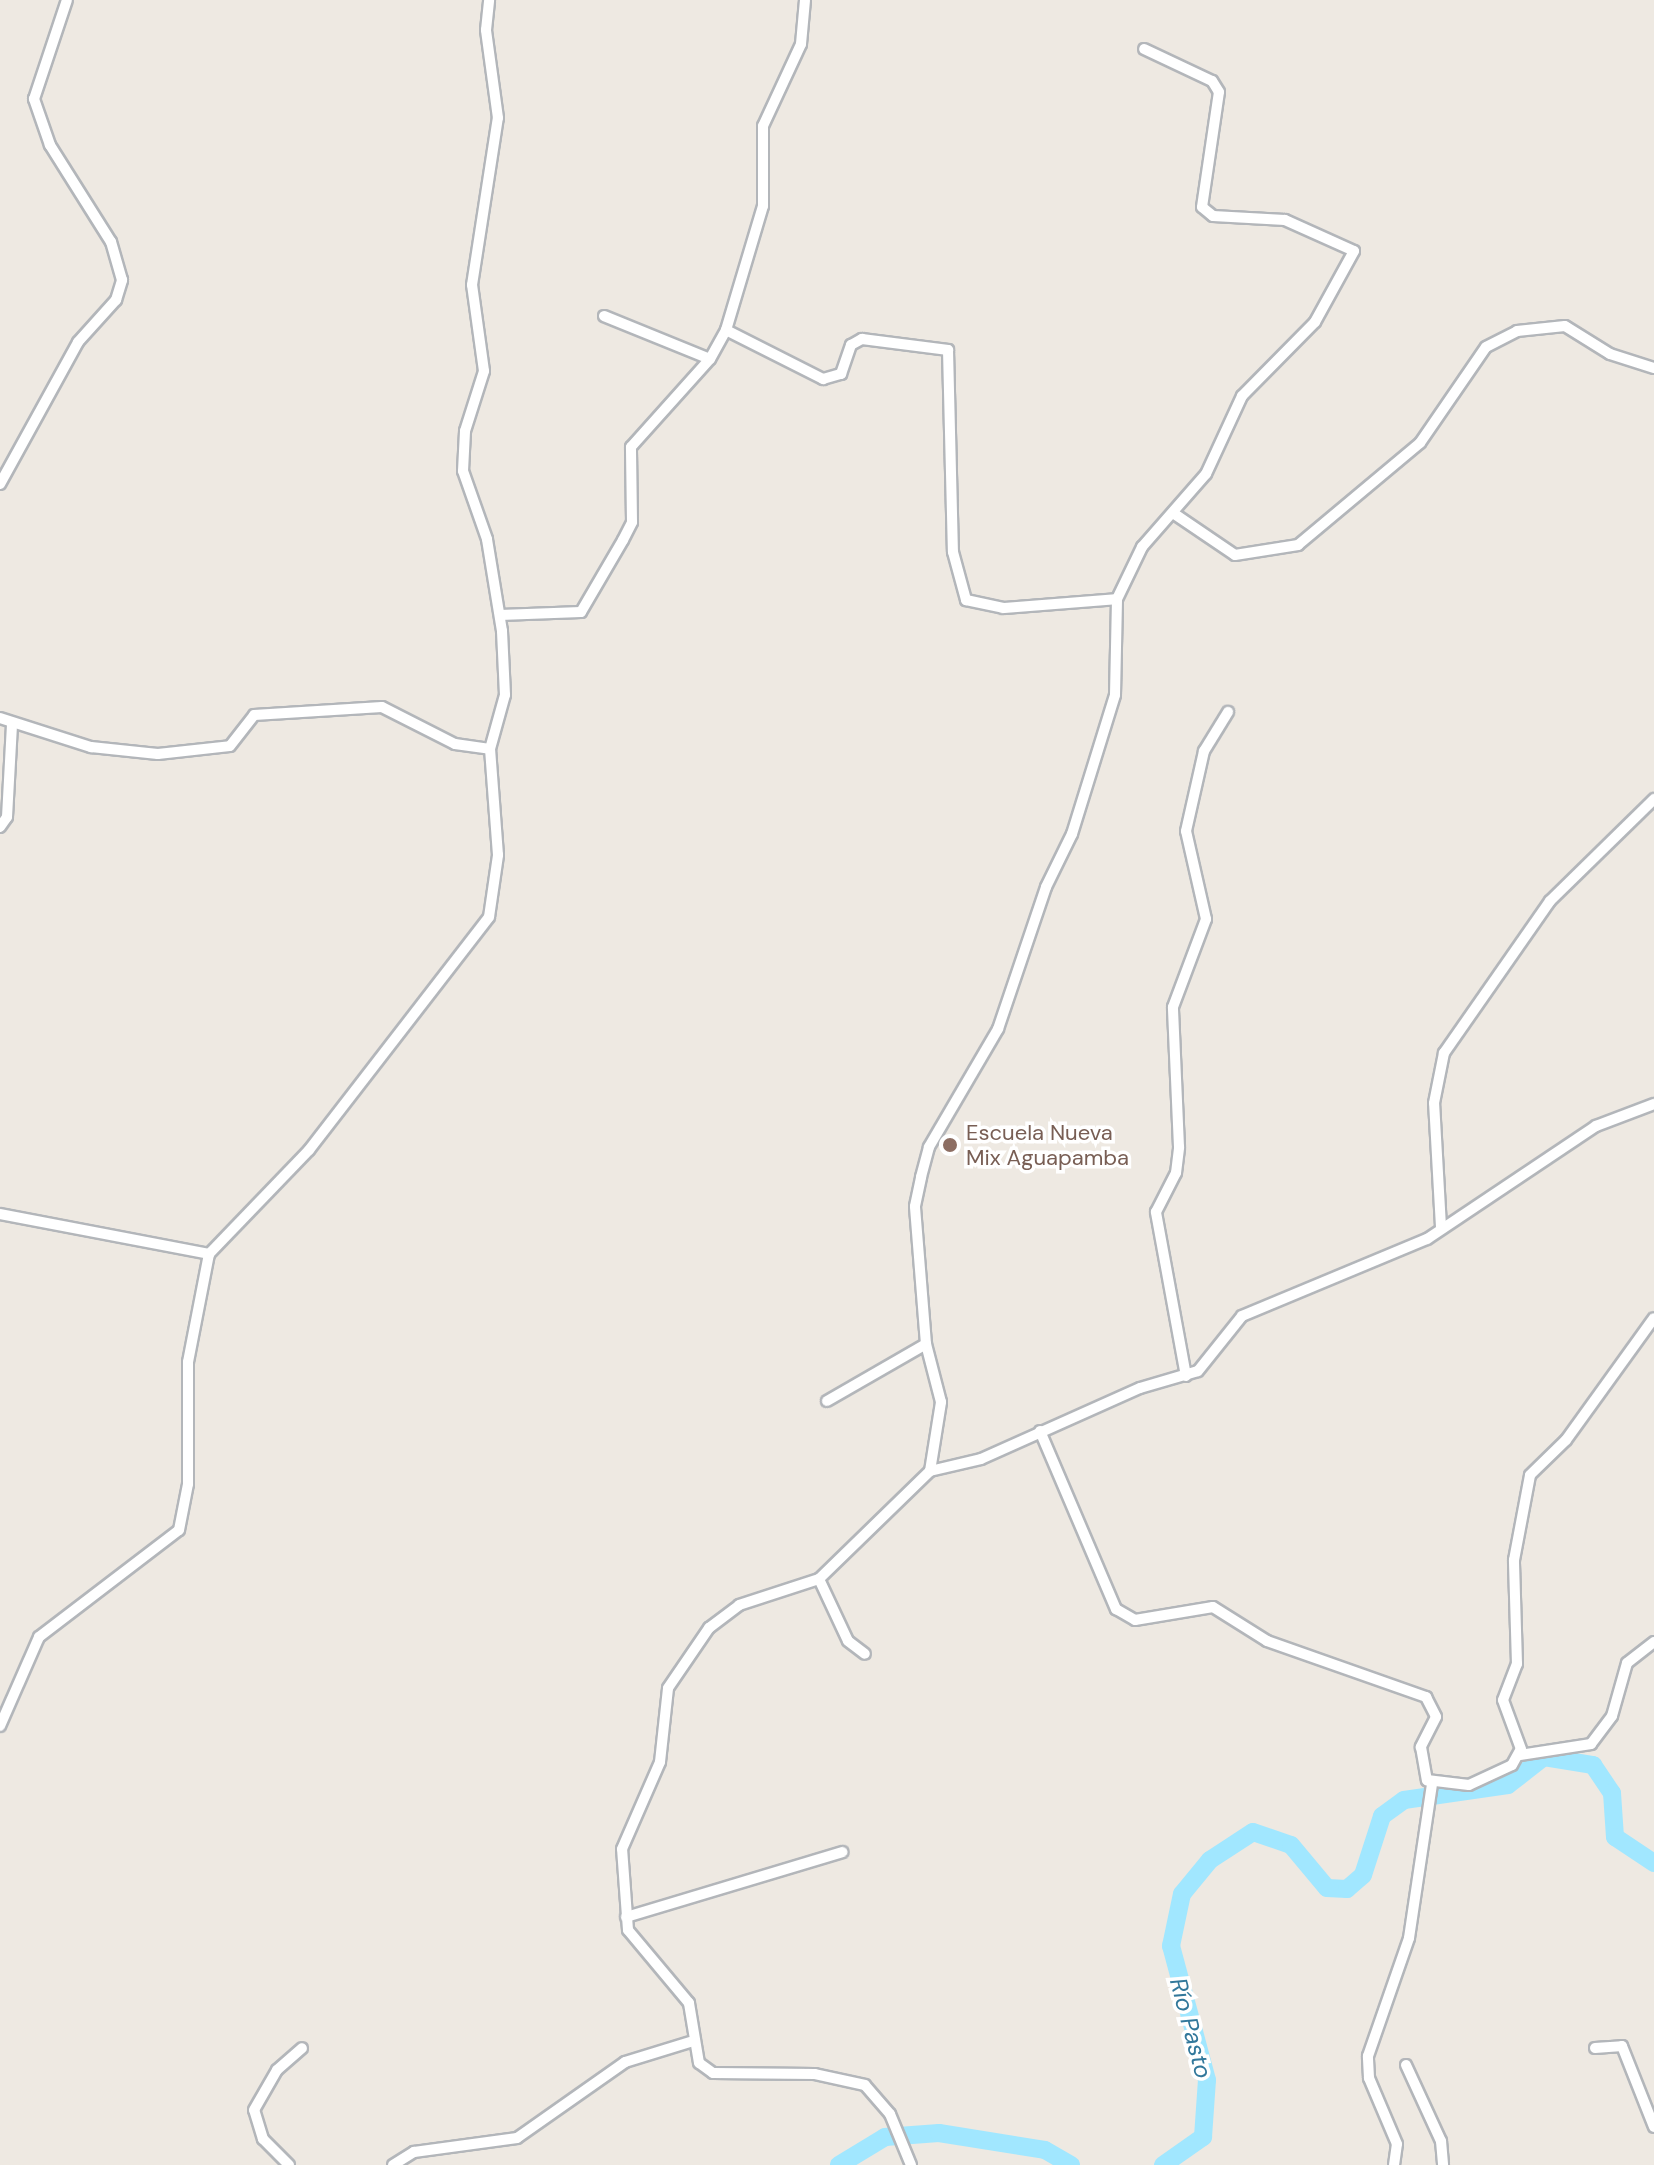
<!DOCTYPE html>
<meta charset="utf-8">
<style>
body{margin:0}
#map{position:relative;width:1654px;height:2165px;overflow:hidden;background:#eee9e2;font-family:"DM Sans",sans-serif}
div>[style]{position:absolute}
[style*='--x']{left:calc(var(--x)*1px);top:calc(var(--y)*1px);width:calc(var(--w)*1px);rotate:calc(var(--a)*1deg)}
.river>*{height:18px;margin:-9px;padding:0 9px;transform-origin:9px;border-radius:9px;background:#a1e7ff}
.roads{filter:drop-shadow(2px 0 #b3b6ba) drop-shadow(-2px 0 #b3b6ba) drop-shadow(0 2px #b3b6ba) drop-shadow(0 -2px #b3b6ba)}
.minor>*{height:10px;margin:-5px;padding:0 5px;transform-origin:5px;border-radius:5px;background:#fff}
.dots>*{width:22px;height:22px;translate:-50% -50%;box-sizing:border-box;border:4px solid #fff;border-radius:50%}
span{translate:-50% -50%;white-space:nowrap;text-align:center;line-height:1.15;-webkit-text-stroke:7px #fff;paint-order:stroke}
.education-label{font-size:22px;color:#785e54}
.left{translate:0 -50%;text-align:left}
.water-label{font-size:24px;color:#32789b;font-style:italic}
</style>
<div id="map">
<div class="river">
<div style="--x:839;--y:2165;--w:54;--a:-31.3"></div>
<div style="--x:885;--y:2137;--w:54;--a:-4.2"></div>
<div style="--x:939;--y:2133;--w:107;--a:9.1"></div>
<div style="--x:1045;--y:2150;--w:30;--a:30"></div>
<div style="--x:1163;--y:2165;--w:49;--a:-35"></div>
<div style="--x:1203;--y:2137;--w:57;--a:-86"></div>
<div style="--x:1207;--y:2080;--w:139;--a:-105"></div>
<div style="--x:1171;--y:1946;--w:53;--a:-78.1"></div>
<div style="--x:1182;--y:1894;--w:44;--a:-50.5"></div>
<div style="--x:1210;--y:1860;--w:51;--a:-33.1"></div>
<div style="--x:1253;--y:1832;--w:40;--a:18.9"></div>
<div style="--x:1291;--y:1845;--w:56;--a:50.1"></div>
<div style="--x:1327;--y:1888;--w:20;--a:3"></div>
<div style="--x:1347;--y:1889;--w:21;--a:-41"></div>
<div style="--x:1363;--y:1875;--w:62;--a:-72.1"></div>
<div style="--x:1382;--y:1816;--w:27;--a:-36"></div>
<div style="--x:1404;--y:1800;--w:105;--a:-8.2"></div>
<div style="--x:1508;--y:1785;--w:46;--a:-37.9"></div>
<div style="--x:1544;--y:1757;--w:50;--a:9.3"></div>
<div style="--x:1593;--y:1765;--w:34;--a:56"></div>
<div style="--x:1612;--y:1793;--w:44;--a:86.1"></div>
<div style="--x:1615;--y:1837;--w:47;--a:33.7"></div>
</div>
<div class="roads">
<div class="minor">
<div style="--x:604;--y:316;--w:114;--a:22.1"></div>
<div style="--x:726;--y:330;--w:109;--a:26.8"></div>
<div style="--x:823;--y:379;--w:19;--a:-16"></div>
<div style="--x:841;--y:374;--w:31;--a:-71"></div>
<div style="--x:851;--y:345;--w:13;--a:-29"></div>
<div style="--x:862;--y:339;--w:87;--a:7.3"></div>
<div style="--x:948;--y:350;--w:202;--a:88.6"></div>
<div style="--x:953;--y:552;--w:50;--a:74.8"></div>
<div style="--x:966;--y:600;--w:38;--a:12"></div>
<div style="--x:1003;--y:608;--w:114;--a:-4.5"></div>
<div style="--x:0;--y:484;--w:162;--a:-61.2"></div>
<div style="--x:78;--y:342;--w:57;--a:-47.9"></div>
<div style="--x:116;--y:300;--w:21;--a:-73"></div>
<div style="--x:122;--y:280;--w:40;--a:-106"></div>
<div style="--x:111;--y:242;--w:115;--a:-122.2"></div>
<div style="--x:50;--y:145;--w:49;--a:-109.2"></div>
<div style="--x:34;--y:99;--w:104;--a:-71.6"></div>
<div style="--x:1176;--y:515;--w:71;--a:34.1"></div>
<div style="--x:1235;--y:555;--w:64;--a:-9"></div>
<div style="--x:1298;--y:545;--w:159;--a:-39.9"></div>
<div style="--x:1420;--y:443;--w:116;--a:-55.5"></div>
<div style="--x:1486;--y:347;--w:35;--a:-27"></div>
<div style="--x:1517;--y:331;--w:48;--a:-5.9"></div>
<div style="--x:1565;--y:326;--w:53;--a:31.9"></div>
<div style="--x:1610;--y:354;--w:46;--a:17.7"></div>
<div style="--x:500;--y:615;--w:81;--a:-2.1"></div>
<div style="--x:581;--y:612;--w:83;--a:-59.7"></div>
<div style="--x:623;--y:540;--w:20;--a:-63"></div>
<div style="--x:632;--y:522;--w:75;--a:-90.8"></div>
<div style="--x:631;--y:447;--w:118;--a:-48.1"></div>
<div style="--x:710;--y:359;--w:33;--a:-61"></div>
<div style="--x:726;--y:330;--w:129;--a:-73.4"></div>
<div style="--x:763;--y:206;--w:80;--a:-90"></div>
<div style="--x:763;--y:126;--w:90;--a:-65.1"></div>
<div style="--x:801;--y:44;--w:44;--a:-84.8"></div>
<div style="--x:0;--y:718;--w:96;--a:17.7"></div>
<div style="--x:91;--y:747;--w:67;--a:6"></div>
<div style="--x:158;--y:754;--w:72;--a:-6.3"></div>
<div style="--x:230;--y:746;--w:39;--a:-52"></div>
<div style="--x:254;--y:715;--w:128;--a:-3.6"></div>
<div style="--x:382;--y:707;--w:82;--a:26.9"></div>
<div style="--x:455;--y:744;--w:35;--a:8"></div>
<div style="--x:0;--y:827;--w:12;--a:-55"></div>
<div style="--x:7;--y:817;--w:93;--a:-86.9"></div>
<div style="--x:0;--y:1214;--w:213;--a:10.8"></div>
<div style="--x:1441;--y:1227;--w:124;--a:-93.2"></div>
<div style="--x:1434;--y:1103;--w:51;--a:-78.7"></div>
<div style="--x:1444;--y:1053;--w:185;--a:-55.1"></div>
<div style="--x:1550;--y:901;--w:146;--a:-44.4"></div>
<div style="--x:1186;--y:1376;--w:167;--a:-100.4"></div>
<div style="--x:1156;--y:1212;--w:44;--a:-62.9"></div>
<div style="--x:1176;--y:1173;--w:26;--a:-83"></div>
<div style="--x:1179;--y:1147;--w:140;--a:-92.5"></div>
<div style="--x:1173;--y:1007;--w:94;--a:-69.4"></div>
<div style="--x:1206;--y:919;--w:90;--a:-102.8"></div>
<div style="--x:1186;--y:831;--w:82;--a:-77.3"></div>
<div style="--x:1204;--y:751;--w:46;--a:-58.4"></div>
<div style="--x:827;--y:1401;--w:114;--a:-29.9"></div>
<div style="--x:1040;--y:1431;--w:194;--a:66.9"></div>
<div style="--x:1116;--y:1609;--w:22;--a:30"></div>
<div style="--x:1135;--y:1620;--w:79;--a:-9.5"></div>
<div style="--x:1213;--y:1607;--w:64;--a:32.2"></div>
<div style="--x:1267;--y:1641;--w:169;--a:19.4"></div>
<div style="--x:1426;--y:1697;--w:22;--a:63"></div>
<div style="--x:1436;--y:1717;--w:34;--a:117"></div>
<div style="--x:1421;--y:1747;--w:34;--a:80"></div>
<div style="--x:1427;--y:1780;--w:42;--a:6.8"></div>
<div style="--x:1469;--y:1785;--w:47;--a:-24.9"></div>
<div style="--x:1512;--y:1765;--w:18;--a:-61"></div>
<div style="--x:1521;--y:1749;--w:52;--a:-110.2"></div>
<div style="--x:1503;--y:1700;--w:39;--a:-69"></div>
<div style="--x:1517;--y:1664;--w:104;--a:-91.7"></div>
<div style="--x:1514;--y:1560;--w:86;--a:-79.3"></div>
<div style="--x:1530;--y:1475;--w:50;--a:-44.2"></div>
<div style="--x:1566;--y:1440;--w:150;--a:-54.2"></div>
<div style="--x:930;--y:1471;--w:52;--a:-13.2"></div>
<div style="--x:981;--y:1459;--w:174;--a:-24.1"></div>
<div style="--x:1140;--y:1388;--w:60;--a:-16.3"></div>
<div style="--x:1198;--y:1371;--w:70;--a:-51.3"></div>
<div style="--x:1242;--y:1316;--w:200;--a:-22.6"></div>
<div style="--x:1427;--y:1239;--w:203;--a:-33.8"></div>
<div style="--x:1596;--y:1126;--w:62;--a:-20.8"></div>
<div style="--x:819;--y:1579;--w:68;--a:64.9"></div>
<div style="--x:848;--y:1641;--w:21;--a:37"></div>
<div style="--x:0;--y:1726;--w:97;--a:-66.3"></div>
<div style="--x:39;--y:1637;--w:176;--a:-37.4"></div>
<div style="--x:179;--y:1530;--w:47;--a:-78.9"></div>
<div style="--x:188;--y:1484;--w:122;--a:-90"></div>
<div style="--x:188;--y:1362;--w:110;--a:-79"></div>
<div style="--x:209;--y:1254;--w:144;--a:-46.1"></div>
<div style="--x:309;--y:1150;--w:294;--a:-52.3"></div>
<div style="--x:489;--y:917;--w:63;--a:-81.7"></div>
<div style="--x:498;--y:855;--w:106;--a:-94.3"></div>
<div style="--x:490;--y:749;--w:56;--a:-74.5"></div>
<div style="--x:505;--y:695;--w:64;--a:-92.7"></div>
<div style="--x:502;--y:631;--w:93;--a:-99.3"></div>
<div style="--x:487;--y:539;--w:72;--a:-109.4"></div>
<div style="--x:463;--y:471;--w:40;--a:-87.1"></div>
<div style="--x:465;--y:431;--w:63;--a:-72.4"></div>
<div style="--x:484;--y:371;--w:87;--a:-97.9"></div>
<div style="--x:472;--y:285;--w:169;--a:-81.2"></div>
<div style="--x:498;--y:118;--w:89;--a:-97.8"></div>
<div style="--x:486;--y:30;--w:30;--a:-84"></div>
<div style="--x:1520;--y:1755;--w:72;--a:-8.8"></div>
<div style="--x:1591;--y:1744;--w:35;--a:-53"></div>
<div style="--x:1612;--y:1716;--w:55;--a:-74.2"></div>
<div style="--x:1627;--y:1663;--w:34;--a:-38"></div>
<div style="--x:626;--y:1917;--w:226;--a:-16.7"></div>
<div style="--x:1595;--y:2048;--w:27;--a:-4"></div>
<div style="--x:1622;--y:2046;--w:87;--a:68.4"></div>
<div style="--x:1406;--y:2065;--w:84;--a:65.3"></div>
<div style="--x:1441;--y:2141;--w:24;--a:85"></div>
<div style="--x:289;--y:2165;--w:37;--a:-135"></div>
<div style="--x:263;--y:2139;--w:30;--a:-107"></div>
<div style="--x:254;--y:2110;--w:46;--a:-60.1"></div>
<div style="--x:277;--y:2070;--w:33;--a:-41"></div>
<div style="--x:393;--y:2165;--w:25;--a:-32"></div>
<div style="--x:414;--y:2152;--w:104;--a:-7.7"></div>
<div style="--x:517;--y:2138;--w:132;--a:-35.1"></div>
<div style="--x:625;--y:2062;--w:68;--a:-17.1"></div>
<div style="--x:911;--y:2165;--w:55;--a:-112.4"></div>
<div style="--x:890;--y:2114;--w:38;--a:-131"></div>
<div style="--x:865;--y:2085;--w:51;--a:-167.6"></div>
<div style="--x:815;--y:2074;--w:102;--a:-179.4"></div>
<div style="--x:713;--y:2073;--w:17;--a:-144"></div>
<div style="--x:699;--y:2063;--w:61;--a:-99.5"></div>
<div style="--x:689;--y:2003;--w:95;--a:-129.9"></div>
<div style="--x:628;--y:1930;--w:81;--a:-94.2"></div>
<div style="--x:622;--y:1849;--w:95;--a:-66.4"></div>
<div style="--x:660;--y:1762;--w:74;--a:-83.8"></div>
<div style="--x:668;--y:1688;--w:73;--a:-55.7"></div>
<div style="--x:709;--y:1628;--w:38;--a:-37"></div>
<div style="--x:739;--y:1605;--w:84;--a:-18"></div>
<div style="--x:819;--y:1579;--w:155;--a:-44.2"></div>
<div style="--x:930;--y:1471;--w:70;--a:-80.9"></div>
<div style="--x:941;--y:1402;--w:60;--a:-104.5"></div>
<div style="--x:926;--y:1344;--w:138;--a:-94.6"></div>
<div style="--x:915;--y:1206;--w:30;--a:-78"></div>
<div style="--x:921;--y:1177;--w:31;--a:-75"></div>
<div style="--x:929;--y:1147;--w:137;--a:-59.7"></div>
<div style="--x:998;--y:1029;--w:150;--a:-71.3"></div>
<div style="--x:1046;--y:887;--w:59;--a:-63.9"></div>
<div style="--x:1072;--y:834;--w:145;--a:-72.8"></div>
<div style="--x:1115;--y:695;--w:96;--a:-88.8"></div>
<div style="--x:1117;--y:599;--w:58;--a:-64.3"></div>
<div style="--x:1142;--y:547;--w:97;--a:-48.8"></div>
<div style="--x:1206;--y:474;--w:86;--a:-65.2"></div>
<div style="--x:1242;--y:396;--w:104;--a:-45.4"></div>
<div style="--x:1315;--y:322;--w:81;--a:-61.2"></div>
<div style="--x:1354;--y:251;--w:76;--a:-155.8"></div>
<div style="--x:1285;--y:220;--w:72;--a:-176.8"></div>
<div style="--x:1213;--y:216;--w:14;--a:-141"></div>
<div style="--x:1202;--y:207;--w:116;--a:-81.6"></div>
<div style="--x:1219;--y:92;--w:13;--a:-122"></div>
<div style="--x:1212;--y:81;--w:75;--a:-154.8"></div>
<div style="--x:1394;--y:2165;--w:21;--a:-82"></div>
<div style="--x:1397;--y:2144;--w:72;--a:-113"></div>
<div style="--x:1369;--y:2078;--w:22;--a:-93"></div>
<div style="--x:1368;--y:2056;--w:125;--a:-70.8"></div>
<div style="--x:1409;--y:1938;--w:155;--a:-81.5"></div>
</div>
</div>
<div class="dots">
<div style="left:950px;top:1145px;background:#8d6e63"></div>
</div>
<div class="education-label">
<span class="left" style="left:966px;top:1145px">Escuela Nueva<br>Mix Aguapamba</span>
</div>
<div class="water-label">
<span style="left:1191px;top:2028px;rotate:75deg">Río Pasto</span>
</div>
</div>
